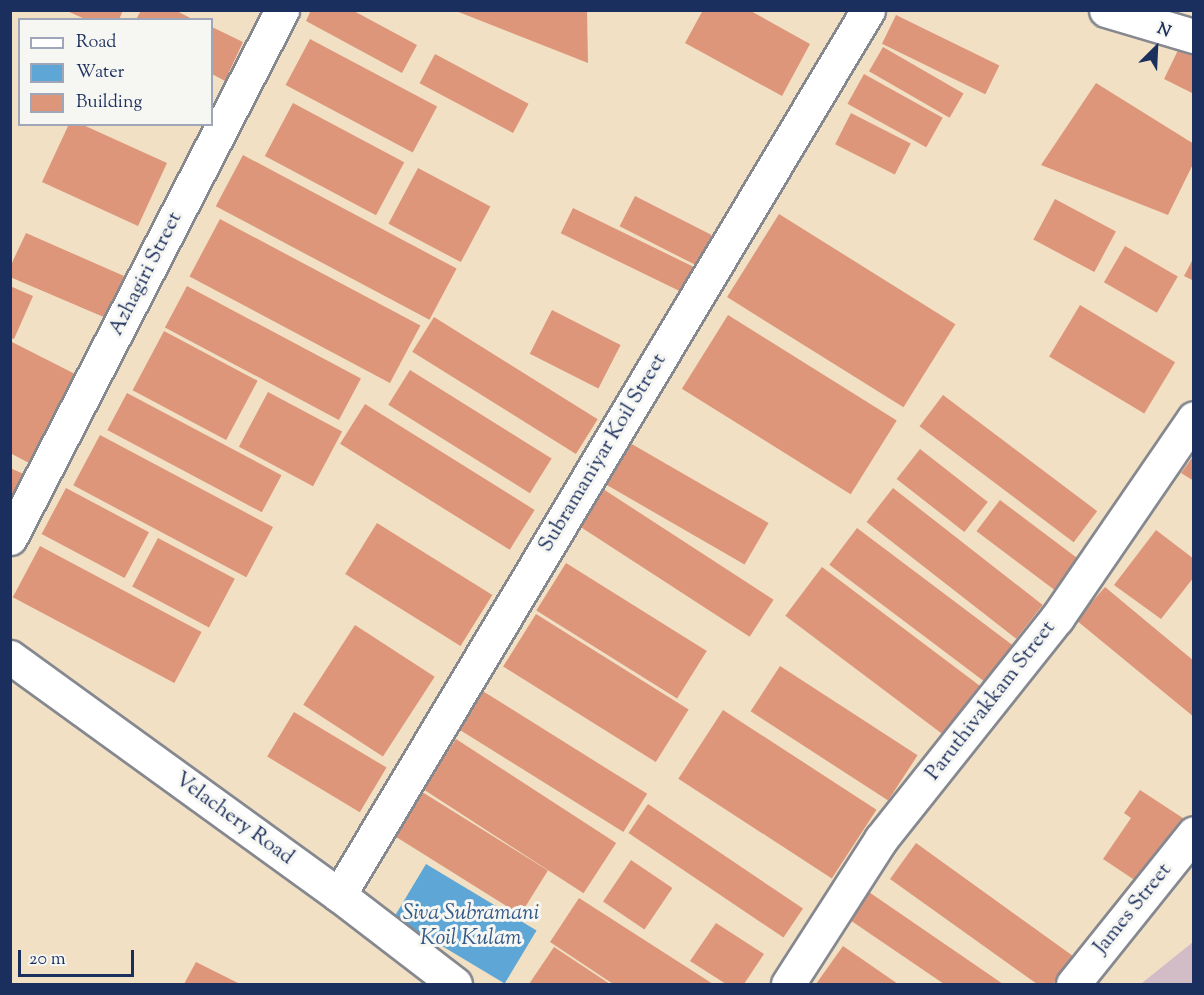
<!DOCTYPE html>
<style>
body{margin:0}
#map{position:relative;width:1204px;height:995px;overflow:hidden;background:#f1e0c3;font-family:"Sorts Mill Goudy",serif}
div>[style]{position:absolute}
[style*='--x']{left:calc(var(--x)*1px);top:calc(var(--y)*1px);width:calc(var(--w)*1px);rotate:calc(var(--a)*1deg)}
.industrial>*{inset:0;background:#d2bdc6}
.water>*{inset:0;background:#5ea6d5;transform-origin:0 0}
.building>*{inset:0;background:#de967b;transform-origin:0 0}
.roads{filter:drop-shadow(2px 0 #868890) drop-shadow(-2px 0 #868890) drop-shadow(0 2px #868890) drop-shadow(0 -2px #868890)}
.street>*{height:33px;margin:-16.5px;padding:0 16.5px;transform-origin:16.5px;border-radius:16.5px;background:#fff}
span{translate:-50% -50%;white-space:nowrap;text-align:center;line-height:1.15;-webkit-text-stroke:6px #f6f6f2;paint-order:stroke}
.street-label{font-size:21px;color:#1b2f5e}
.water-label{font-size:22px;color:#325988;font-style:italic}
.frame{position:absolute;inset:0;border:12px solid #1b2f5e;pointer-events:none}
.legend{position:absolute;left:18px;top:18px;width:195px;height:108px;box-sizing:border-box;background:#f6f6f2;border:2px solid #9ea6b7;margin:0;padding:8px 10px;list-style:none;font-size:18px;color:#1b2f5e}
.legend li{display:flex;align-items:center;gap:12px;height:30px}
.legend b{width:30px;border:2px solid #9ea6b7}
.north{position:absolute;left:1126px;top:18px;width:60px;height:60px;-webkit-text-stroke:4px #f6f6f2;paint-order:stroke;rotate:24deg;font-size:16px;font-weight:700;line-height:24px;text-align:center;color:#1b2f5e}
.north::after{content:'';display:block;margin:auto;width:21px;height:27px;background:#1b2f5e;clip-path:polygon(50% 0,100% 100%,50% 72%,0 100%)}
.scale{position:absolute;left:18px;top:950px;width:116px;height:27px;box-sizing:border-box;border:3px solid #1b2f5e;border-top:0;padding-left:8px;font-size:18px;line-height:21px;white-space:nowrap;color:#1b2f5e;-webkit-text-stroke:4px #f6f6f2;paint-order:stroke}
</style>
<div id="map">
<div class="industrial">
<div style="clip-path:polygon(1193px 942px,1193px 984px,1140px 984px,1142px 983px)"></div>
</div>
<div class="water">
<div style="left:426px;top:864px;width:129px;height:62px;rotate:31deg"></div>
</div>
<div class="building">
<div style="clip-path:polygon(65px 10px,123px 10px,119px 20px,87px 20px)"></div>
<div style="clip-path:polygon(141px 10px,175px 10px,194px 20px,136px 20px)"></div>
<div style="clip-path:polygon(311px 10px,352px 10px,417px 45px,402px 73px,306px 21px)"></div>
<div style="clip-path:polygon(456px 10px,587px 10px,588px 63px,456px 11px)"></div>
<div style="clip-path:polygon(703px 10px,749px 10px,810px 44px,782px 96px,685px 43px)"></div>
<div style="left:896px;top:15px;width:115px;height:32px;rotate:26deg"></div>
<div style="clip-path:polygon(212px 27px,243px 42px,225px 81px,212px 74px)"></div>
<div style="left:310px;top:39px;width:144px;height:52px;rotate:28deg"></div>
<div style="clip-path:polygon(1182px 42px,1194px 47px,1194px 94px,1164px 79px)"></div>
<div style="left:883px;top:47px;width:93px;height:28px;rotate:30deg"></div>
<div style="left:435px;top:54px;width:106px;height:33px;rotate:28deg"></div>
<div style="left:864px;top:74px;width:90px;height:34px;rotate:29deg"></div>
<div style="clip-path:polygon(1096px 83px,1194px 144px,1194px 162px,1168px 215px,1041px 165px)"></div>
<div style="left:293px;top:103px;width:126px;height:60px;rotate:28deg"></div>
<div style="left:851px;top:113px;width:67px;height:35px;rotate:27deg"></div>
<div style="clip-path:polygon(69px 124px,81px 124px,167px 163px,138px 226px,42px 182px)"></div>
<div style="left:243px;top:155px;width:242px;height:58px;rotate:28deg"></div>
<div style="left:418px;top:168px;width:82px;height:63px;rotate:28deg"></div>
<div style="left:635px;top:196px;width:86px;height:34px;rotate:27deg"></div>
<div style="left:1055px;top:199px;width:69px;height:46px;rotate:28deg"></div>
<div style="left:573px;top:208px;width:135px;height:28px;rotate:26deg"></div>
<div style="left:779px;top:214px;width:208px;height:98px;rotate:32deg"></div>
<div style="left:220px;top:219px;width:227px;height:65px;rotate:28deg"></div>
<div style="clip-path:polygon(26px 233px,124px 276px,106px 318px,10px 277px,10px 267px)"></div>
<div style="left:1125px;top:246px;width:61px;height:42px;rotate:30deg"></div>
<div style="clip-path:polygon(1194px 257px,1194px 281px,1184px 276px)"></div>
<div style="clip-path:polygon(10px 286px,33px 296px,14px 339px,10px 338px)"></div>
<div style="left:187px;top:286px;width:197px;height:47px;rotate:28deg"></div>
<div style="left:1080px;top:305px;width:111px;height:60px;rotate:31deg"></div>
<div style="left:552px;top:310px;width:77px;height:49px;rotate:27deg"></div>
<div style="left:728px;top:315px;width:199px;height:87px;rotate:32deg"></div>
<div style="left:434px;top:317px;width:193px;height:41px;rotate:32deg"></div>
<div style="left:164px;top:331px;width:106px;height:67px;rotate:28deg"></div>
<div style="clip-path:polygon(10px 341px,77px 375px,31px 464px,10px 453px)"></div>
<div style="left:410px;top:370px;width:167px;height:41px;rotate:32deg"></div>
<div style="left:268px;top:392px;width:84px;height:62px;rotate:28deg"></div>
<div style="left:127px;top:393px;width:175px;height:42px;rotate:28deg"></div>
<div style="left:943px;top:395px;width:193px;height:39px;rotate:37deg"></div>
<div style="left:365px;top:404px;width:200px;height:47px;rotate:32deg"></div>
<div style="left:100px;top:435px;width:196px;height:57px;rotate:28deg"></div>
<div style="left:630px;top:443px;width:160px;height:48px;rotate:30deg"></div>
<div style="left:920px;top:449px;width:86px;height:38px;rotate:38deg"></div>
<div style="clip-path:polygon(1194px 455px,1194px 481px,1181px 473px)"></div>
<div style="clip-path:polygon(10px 468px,26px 475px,10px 509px)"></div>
<div style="left:600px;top:487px;width:207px;height:44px;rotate:33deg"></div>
<div style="left:66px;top:488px;width:94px;height:52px;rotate:28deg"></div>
<div style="left:893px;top:488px;width:190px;height:43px;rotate:38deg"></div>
<div style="left:1000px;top:500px;width:99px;height:39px;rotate:37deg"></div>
<div style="left:377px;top:523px;width:136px;height:60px;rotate:32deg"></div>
<div style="left:857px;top:528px;width:197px;height:46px;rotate:37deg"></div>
<div style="clip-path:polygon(1156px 530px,1194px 559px,1194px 577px,1161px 619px,1114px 585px)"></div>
<div style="left:158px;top:538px;width:87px;height:55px;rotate:28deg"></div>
<div style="left:40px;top:546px;width:183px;height:58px;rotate:28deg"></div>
<div style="left:566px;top:563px;width:166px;height:56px;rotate:32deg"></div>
<div style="left:822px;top:567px;width:200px;height:61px;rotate:37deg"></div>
<div style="clip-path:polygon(1105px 587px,1194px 661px,1194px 717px,1076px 620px)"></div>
<div style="left:536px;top:614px;width:180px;height:62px;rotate:32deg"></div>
<div style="left:355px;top:625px;width:95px;height:95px;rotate:33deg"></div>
<div style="left:780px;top:666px;width:164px;height:54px;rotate:33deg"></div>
<div style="left:481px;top:690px;width:196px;height:45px;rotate:32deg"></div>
<div style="left:723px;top:710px;width:183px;height:82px;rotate:33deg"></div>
<div style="left:294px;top:712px;width:108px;height:52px;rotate:31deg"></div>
<div style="left:456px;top:739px;width:191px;height:60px;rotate:33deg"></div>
<div style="left:419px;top:790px;width:152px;height:52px;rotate:32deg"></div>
<div style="clip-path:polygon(1140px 790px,1192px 824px,1148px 889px,1103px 859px,1131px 818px,1124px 813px)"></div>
<div style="left:648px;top:804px;width:187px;height:35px;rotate:34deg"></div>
<div style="clip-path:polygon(916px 843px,1073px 956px,1053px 984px,1037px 984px,890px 879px)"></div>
<div style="left:631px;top:860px;width:50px;height:50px;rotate:34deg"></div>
<div style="clip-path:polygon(866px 890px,1003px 984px,944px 984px,847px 918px)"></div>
<div style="clip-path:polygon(579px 898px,713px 984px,613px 984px,550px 942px)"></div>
<div style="clip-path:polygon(716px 923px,764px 954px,744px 984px,726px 984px,690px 961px)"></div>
<div style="clip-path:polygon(843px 946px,898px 984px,816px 984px)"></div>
<div style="clip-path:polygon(554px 947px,610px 984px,529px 984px)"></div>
<div style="clip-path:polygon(196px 962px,240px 984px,184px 984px)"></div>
</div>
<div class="roads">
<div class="street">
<div style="--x:1106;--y:10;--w:92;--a:16.5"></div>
<div style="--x:10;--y:538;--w:594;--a:-62.74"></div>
<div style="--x:10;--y:657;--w:406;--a:35.9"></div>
<div style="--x:339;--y:895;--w:146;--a:37.5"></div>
<div style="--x:339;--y:895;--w:1031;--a:-59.13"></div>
<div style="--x:788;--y:984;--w:172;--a:-57.3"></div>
<div style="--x:881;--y:839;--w:283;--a:-51.5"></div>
<div style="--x:1057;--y:618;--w:242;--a:-55.6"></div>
<div style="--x:1073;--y:984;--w:193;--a:-51.3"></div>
</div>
</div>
<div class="street-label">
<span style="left:146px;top:274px;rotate:-63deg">Azhagiri Street</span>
<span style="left:603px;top:453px;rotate:-59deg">Subramaniyar Koil Street</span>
<span style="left:991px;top:701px;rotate:-52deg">Paruthivakkam Street</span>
<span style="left:234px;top:819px;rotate:36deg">Velachery Road</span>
<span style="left:1133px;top:909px;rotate:-51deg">James Street</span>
</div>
<div class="water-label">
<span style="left:471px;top:927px">Siva Subramani<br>Koil Kulam</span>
</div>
<div class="frame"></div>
<ul class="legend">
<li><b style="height:8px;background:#fff"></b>Road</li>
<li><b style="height:16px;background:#5ea6d5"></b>Water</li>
<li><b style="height:16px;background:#de967b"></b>Building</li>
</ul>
<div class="north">N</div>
<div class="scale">20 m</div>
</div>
